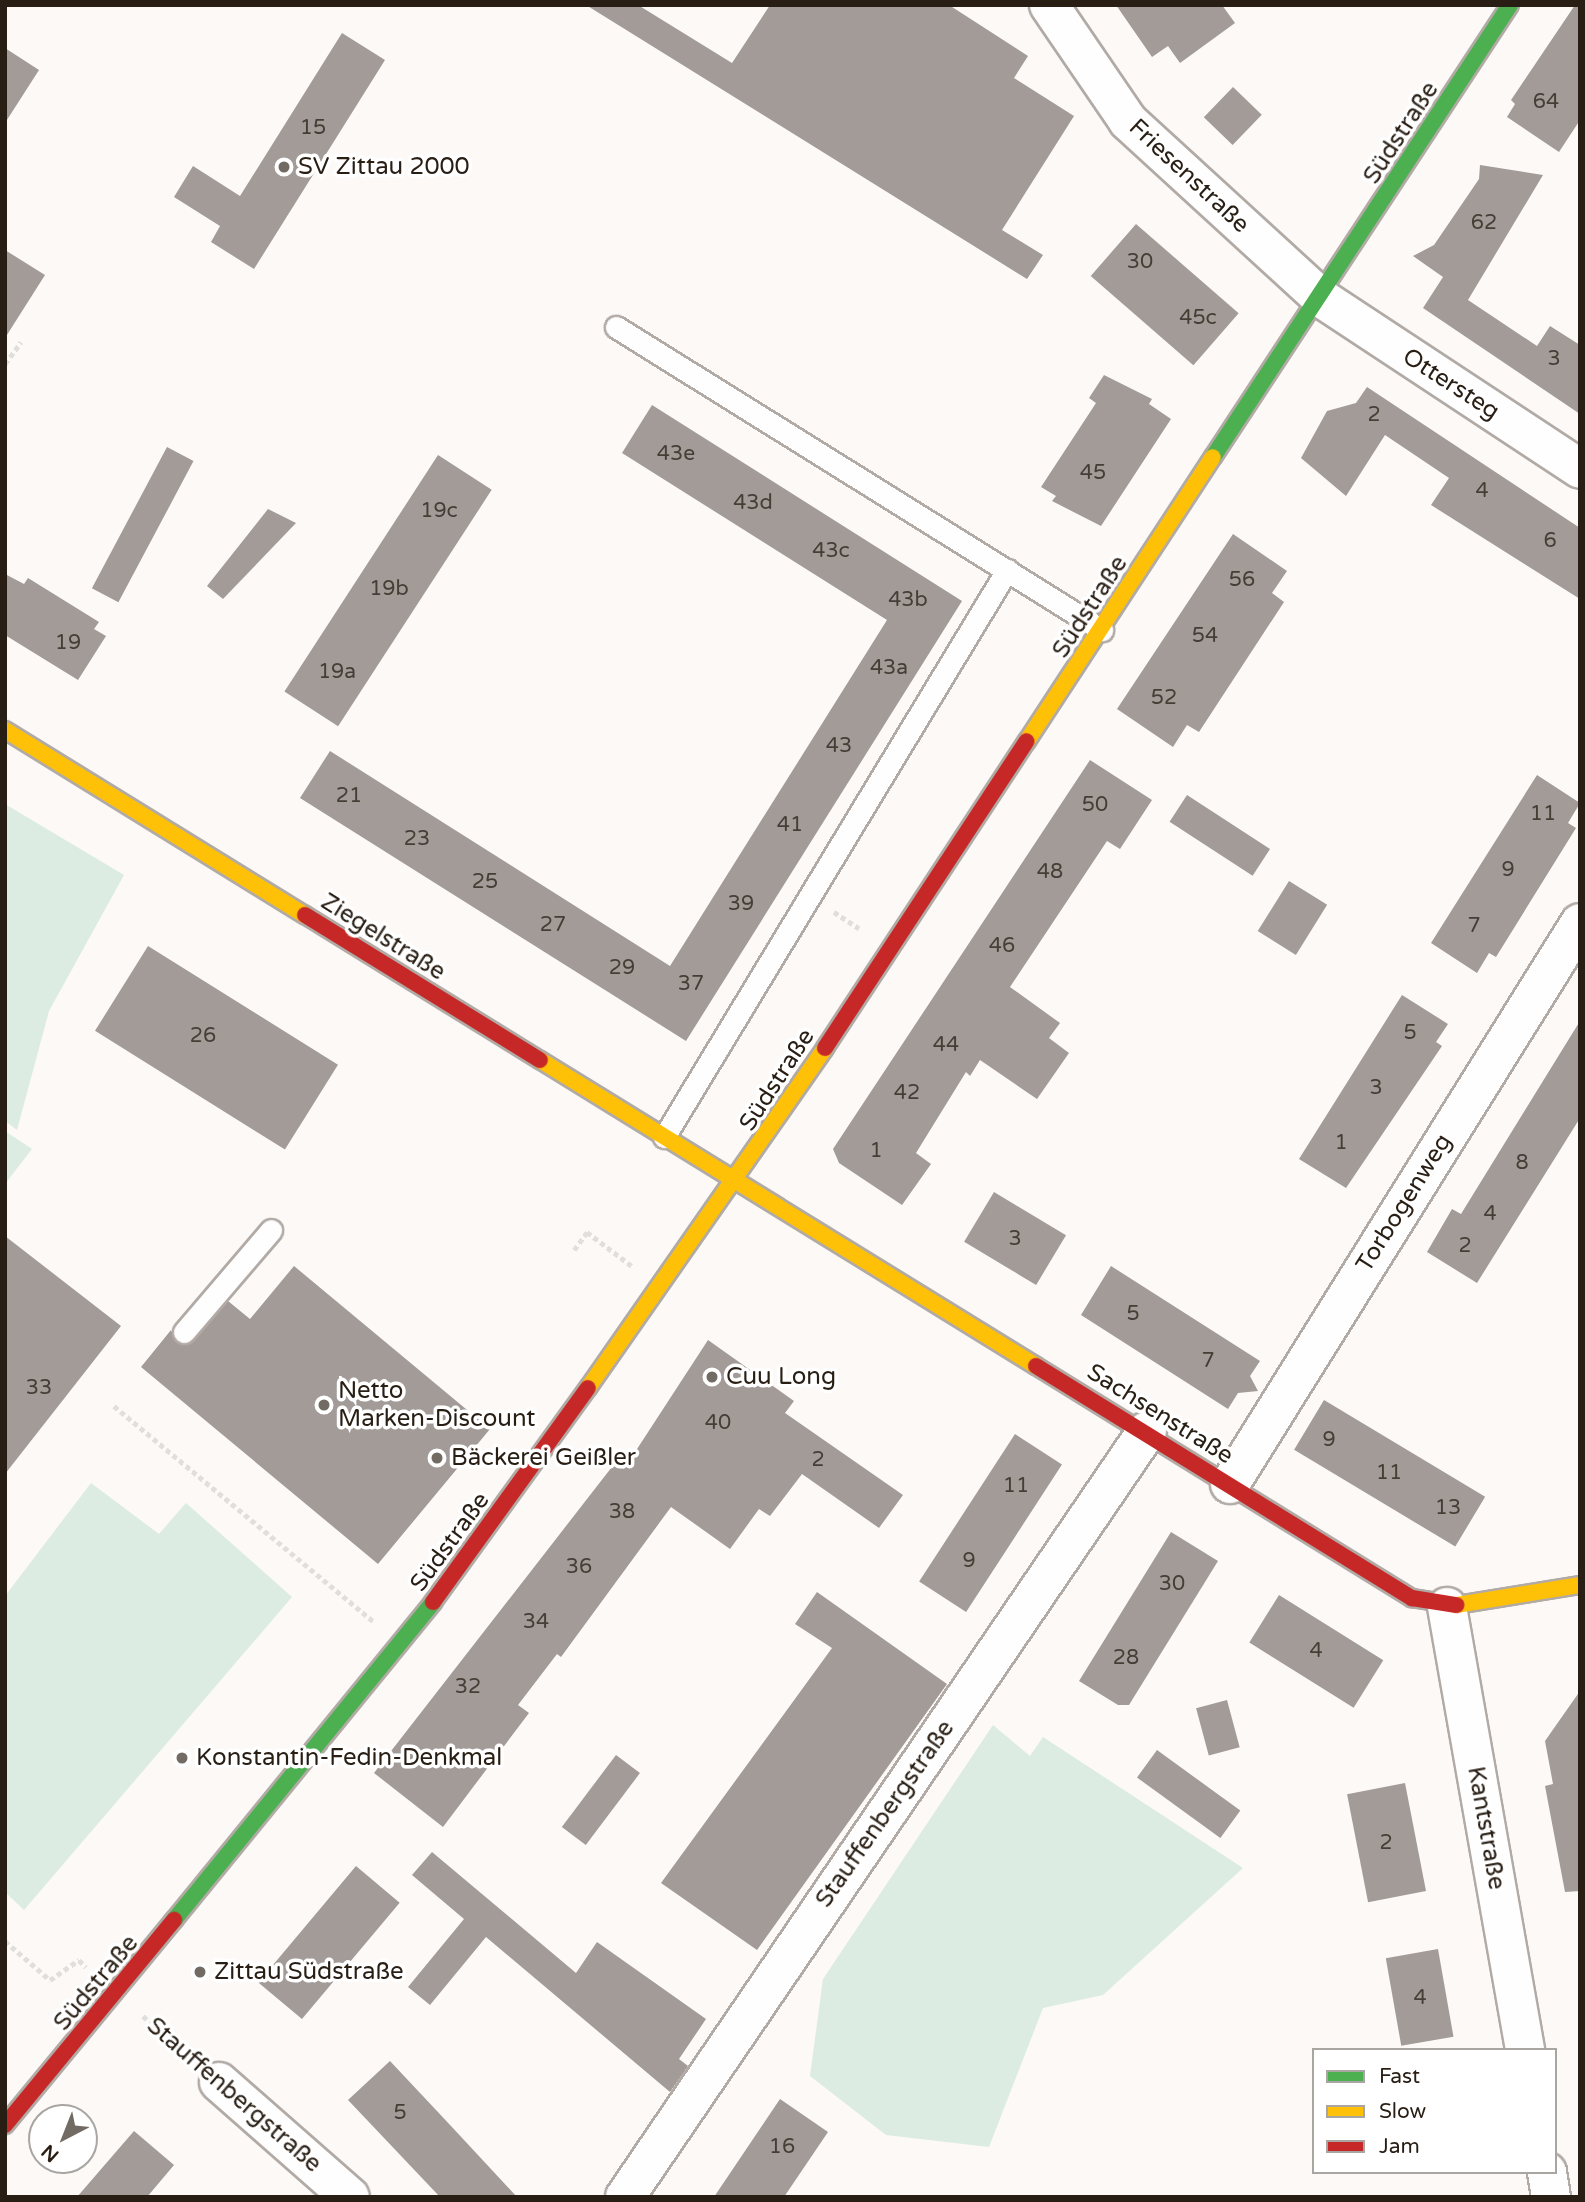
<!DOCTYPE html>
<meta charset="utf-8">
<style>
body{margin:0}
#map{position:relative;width:1585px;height:2202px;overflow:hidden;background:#fcf9f7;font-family:"Varela Round",sans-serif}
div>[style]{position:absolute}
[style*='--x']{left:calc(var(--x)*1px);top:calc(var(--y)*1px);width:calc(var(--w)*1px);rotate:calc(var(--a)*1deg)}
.green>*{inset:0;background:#dcece2}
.building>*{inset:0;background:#a29b98;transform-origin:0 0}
.path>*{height:4.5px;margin-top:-2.25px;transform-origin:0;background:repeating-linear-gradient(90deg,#e0dfde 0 5px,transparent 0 8.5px)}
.roads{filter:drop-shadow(2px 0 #b1aaa5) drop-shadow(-2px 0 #b1aaa5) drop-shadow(0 2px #b1aaa5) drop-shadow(0 -2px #b1aaa5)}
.lane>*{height:21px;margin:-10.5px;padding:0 10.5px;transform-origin:10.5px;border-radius:10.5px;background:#fffefe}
.street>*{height:38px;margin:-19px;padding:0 19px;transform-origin:19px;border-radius:19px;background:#fffefe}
.fast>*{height:16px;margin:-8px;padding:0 8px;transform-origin:8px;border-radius:8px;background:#4caf50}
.slow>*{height:16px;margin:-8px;padding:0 8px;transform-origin:8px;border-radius:8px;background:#ffc107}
.jam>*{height:16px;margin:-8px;padding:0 8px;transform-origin:8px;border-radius:8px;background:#c62828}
.dots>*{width:19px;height:19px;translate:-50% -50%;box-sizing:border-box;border:4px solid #fff;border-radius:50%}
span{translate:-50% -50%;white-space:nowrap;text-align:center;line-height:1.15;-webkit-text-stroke:7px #fff;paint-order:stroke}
.number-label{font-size:21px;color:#463d35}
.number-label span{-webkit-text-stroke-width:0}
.street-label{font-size:24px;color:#281e14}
.poi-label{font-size:24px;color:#281e14}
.left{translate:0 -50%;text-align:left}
.frame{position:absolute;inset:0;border:7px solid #281e14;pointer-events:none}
.legend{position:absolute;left:1312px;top:2048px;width:245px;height:126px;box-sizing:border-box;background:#fff;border:2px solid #a9a5a1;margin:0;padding:9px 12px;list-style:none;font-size:21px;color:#281e14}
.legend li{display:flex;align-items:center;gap:14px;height:35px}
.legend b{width:35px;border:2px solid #a9a5a1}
.north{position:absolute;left:28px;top:2104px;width:70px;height:70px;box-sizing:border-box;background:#fff;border:2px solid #a9a5a1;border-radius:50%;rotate:222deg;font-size:19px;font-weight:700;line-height:28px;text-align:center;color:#281e14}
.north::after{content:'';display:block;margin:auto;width:24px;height:32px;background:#726b63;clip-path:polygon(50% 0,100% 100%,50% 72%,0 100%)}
</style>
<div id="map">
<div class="green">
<div style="clip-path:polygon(5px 804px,124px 875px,49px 1011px,17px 1130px,5px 1121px)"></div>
<div style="clip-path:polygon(5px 1131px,32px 1149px,5px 1184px)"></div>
<div style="clip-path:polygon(91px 1483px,159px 1534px,186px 1503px,292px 1597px,24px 1910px,5px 1892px,5px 1596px)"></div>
<div style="clip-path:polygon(993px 1725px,1030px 1756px,1043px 1737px,1243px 1868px,1103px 1995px,1043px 2008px,989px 2147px,886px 2135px,810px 2076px,823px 1979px)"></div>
</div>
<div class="building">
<div style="clip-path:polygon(586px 5px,638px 5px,732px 63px,770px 5px,949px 5px,1028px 56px,1014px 78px,1074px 116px,1002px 230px,1043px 255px,1027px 279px)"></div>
<div style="clip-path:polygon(1116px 5px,1222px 5px,1235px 23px,1180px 63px,1168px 46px,1152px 57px)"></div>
<div style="clip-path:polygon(1575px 5px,1580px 5px,1580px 120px,1559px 152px,1507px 117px,1515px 104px,1511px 100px)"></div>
<div style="clip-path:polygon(342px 33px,385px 60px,254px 269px,211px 242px,220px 226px,174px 197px,193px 166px,240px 196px)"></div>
<div style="clip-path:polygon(5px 48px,39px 70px,5px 123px)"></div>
<div style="left:1233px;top:87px;width:40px;height:42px;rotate:44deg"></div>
<div style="clip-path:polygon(1480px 165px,1543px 175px,1468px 300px,1537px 346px,1550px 326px,1580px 345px,1580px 414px,1423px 308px,1443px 277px,1413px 256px,1434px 245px,1479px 179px)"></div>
<div style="left:1136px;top:224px;width:136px;height:69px;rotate:41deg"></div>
<div style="clip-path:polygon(5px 250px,45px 275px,5px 338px)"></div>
<div style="clip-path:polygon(1104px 375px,1152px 399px,1149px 404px,1171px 419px,1101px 526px,1052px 501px,1056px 496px,1041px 487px,1096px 403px,1089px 398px)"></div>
<div style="clip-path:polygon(1367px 387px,1580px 528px,1580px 599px,1431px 505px,1449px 478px,1385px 435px,1346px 496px,1301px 458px,1327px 411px,1356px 403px)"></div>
<div style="clip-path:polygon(652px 405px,962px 601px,686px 1041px,300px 798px,330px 751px,670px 966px,887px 620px,622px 453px)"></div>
<div style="left:167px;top:447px;width:30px;height:160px;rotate:28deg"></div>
<div style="left:438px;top:455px;width:64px;height:282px;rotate:33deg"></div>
<div style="clip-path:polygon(268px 509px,296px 523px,223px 599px,207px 586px)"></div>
<div style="clip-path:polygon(1233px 534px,1287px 571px,1272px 593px,1284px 602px,1199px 732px,1187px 725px,1173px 747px,1117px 709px)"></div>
<div style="clip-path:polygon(5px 574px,24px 584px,28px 578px,99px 622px,94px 629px,106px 636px,78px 680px,5px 635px)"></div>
<div style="clip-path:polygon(1090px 760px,1152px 800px,1120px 849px,1107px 841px,1010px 987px,1060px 1023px,1049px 1038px,1069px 1053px,1037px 1099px,980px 1060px,970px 1076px,966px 1072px,916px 1153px,931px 1164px,902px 1205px,839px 1163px,833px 1149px)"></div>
<div style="clip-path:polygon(1537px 775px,1580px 803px,1568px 823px,1576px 828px,1496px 957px,1489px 953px,1477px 973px,1431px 943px)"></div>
<div style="left:1187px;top:795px;width:99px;height:32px;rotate:33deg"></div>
<div style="left:1289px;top:881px;width:45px;height:59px;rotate:32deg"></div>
<div style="left:148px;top:946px;width:224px;height:100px;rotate:32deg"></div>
<div style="clip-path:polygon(1402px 995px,1448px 1024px,1436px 1042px,1442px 1046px,1346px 1188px,1299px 1159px)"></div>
<div style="clip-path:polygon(1580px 1021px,1580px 1118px,1477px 1283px,1427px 1252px,1452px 1209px,1461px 1214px)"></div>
<div style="left:994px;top:1192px;width:84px;height:58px;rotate:31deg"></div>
<div style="clip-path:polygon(5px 1236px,121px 1326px,5px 1474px)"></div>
<div style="clip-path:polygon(294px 1266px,490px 1429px,378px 1564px,141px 1367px,171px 1330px,176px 1342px,189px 1344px,228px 1301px,250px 1319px)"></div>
<div style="clip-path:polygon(1111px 1266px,1260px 1361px,1250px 1376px,1258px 1391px,1238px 1393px,1228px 1409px,1081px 1315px)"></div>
<div style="clip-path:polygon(708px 1340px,794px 1401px,785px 1413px,903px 1495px,879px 1528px,802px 1474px,770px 1516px,759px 1509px,730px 1549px,671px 1507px,561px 1657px,557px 1654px,518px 1705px,529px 1713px,443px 1827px,374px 1773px,615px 1463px,624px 1469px)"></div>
<div style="left:1324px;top:1400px;width:188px;height:58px;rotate:31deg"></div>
<div style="left:1015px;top:1434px;width:56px;height:176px;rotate:33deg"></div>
<div style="clip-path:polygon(1171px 1532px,1218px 1561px,1129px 1705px,1118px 1705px,1079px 1681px)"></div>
<div style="clip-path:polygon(817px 1592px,947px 1684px,757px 1950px,661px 1883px,832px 1648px,795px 1624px)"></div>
<div style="left:1279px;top:1595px;width:123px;height:56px;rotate:32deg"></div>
<div style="clip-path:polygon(1580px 1691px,1580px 1891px,1565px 1892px,1545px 1786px,1553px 1784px,1545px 1741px)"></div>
<div style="left:1227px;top:1700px;width:49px;height:32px;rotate:75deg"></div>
<div style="left:1157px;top:1750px;width:103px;height:34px;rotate:36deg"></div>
<div style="left:616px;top:1755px;width:30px;height:90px;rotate:37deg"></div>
<div style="left:1405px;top:1783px;width:110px;height:59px;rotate:79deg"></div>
<div style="clip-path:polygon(432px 1852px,576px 1973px,597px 1942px,706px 2019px,679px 2059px,688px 2066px,670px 2092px,486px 1937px,430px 2005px,408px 1987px,464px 1919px,412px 1875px)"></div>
<div style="left:356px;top:1866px;width:57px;height:152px;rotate:40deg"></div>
<div style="left:1438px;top:1949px;width:89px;height:53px;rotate:80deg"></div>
<div style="clip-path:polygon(390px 2061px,451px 2126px,517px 2197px,440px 2197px,348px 2100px)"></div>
<div style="clip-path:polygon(780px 2099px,828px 2132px,784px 2197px,714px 2197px)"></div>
<div style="clip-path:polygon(134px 2131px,174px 2165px,147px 2197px,77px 2197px)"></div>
</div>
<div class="path">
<div style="--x:5;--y:364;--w:27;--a:-54"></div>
<div style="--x:834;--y:912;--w:30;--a:33"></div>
<div style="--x:574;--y:1250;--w:22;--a:-54"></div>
<div style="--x:587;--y:1232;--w:56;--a:37.1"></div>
<div style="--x:114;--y:1406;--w:338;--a:39.7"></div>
<div style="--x:5;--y:1941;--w:60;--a:40.9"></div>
<div style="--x:50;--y:1980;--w:35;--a:-35"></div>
<div style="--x:79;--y:1960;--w:10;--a:45"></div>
<div style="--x:143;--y:2016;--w:64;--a:41.9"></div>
</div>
<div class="roads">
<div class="lane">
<div style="--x:616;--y:327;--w:573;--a:31.94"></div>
<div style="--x:664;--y:1137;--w:663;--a:-58.83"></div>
<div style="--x:184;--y:1332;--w:134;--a:-49.5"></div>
</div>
<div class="street">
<div style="--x:1049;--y:5;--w:140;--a:55.7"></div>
<div style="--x:1128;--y:121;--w:262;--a:42.5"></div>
<div style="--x:1321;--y:298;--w:310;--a:33.4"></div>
<div style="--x:1230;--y:1484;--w:661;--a:-58.04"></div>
<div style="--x:1447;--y:1607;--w:450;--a:80"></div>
<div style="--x:219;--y:2082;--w:174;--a:41.3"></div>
<div style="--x:1547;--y:2172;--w:25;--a:81"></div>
<div style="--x:625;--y:2197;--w:927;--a:-55.73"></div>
</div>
<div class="fast">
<div style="--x:1213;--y:457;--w:541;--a:-56.69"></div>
<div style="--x:174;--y:1920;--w:410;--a:-50.8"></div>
</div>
<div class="slow">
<div style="--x:5;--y:730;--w:352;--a:31.7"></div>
<div style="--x:1027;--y:741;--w:339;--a:-56.8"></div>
<div style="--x:540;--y:1060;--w:583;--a:31.67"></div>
<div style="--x:588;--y:1388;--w:414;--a:-55.1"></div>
<div style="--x:1456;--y:1605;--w:126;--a:-9.2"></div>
</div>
<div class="jam">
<div style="--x:305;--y:915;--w:276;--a:31.7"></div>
<div style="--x:825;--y:1048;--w:367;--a:-56.7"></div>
<div style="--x:1036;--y:1366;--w:442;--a:31.7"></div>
<div style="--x:1412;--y:1598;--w:45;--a:9"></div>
<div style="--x:433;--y:1602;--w:264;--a:-54.1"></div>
<div style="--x:5;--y:2125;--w:266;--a:-50.5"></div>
</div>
</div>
<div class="dots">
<div style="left:284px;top:167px;background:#726b63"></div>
<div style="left:712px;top:1377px;background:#726b63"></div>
<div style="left:324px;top:1405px;background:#726b63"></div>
<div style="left:437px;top:1458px;background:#726b63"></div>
<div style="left:182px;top:1758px;background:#726b63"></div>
<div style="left:200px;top:1972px;background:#726b63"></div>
</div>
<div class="number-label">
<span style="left:1546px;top:102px">64</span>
<span style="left:313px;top:128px">15</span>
<span style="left:1484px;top:223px">62</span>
<span style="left:1140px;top:262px">30</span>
<span style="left:1198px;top:318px">45c</span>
<span style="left:1554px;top:359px">3</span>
<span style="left:1374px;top:415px">2</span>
<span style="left:676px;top:454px">43e</span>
<span style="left:1093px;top:473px">45</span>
<span style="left:1482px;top:491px">4</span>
<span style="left:753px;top:503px">43d</span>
<span style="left:439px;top:511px">19c</span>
<span style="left:1550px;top:541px">6</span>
<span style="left:831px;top:551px">43c</span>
<span style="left:1242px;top:580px">56</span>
<span style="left:389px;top:589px">19b</span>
<span style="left:908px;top:600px">43b</span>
<span style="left:1205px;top:636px">54</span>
<span style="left:68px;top:643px">19</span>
<span style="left:889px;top:668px">43a</span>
<span style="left:337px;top:672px">19a</span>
<span style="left:1164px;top:698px">52</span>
<span style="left:839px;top:746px">43</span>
<span style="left:349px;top:796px">21</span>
<span style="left:1095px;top:805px">50</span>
<span style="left:1543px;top:814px">11</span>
<span style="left:790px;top:825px">41</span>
<span style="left:417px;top:839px">23</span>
<span style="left:1508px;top:870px">9</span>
<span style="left:1050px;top:872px">48</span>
<span style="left:485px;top:882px">25</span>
<span style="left:741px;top:904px">39</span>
<span style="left:553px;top:925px">27</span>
<span style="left:1474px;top:926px">7</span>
<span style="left:1002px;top:946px">46</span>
<span style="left:622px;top:968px">29</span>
<span style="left:691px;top:984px">37</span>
<span style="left:1410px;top:1033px">5</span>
<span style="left:203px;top:1036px">26</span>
<span style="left:946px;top:1045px">44</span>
<span style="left:1376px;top:1088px">3</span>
<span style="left:907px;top:1093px">42</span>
<span style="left:1341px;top:1143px">1</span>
<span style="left:876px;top:1151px">1</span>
<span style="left:1522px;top:1163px">8</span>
<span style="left:1490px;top:1214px">4</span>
<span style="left:1015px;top:1239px">3</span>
<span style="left:1465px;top:1246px">2</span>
<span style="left:1133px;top:1314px">5</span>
<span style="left:1208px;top:1361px">7</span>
<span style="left:39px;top:1388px">33</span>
<span style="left:718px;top:1423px">40</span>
<span style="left:1329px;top:1440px">9</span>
<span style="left:818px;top:1460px">2</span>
<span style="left:1389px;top:1473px">11</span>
<span style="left:1016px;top:1486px">11</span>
<span style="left:1448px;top:1508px">13</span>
<span style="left:622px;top:1512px">38</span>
<span style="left:969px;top:1561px">9</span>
<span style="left:579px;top:1567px">36</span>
<span style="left:1172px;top:1584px">30</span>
<span style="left:536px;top:1622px">34</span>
<span style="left:1316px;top:1651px">4</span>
<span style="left:1126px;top:1658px">28</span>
<span style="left:468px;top:1687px">32</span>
<span style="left:1386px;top:1843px">2</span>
<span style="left:1420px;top:1998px">4</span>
<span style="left:400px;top:2113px">5</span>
<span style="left:782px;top:2147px">16</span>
</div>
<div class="street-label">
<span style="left:1401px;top:133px;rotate:-57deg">Südstraße</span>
<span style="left:1189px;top:176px;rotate:43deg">Friesenstraße</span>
<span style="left:1451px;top:384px;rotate:33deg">Ottersteg</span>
<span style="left:1090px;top:607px;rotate:-57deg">Südstraße</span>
<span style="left:383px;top:937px;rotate:32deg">Ziegelstraße</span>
<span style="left:777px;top:1080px;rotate:-57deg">Südstraße</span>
<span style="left:1404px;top:1203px;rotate:-58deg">Torbogenweg</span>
<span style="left:1160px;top:1414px;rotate:32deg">Sachsenstraße</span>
<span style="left:450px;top:1542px;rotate:-54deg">Südstraße</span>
<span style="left:885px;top:1814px;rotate:-55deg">Stauffenbergstraße</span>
<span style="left:1486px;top:1828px;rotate:80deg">Kantstraße</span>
<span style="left:96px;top:1983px;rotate:-50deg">Südstraße</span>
<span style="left:234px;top:2095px;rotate:41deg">Stauffenbergstraße</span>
</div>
<div class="poi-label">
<span class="left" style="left:298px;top:167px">SV Zittau 2000</span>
<span class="left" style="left:726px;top:1377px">Cuu Long</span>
<span class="left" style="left:338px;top:1405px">Netto<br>Marken-Discount</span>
<span class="left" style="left:451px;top:1458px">Bäckerei Geißler</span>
<span class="left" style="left:196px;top:1758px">Konstantin-Fedin-Denkmal</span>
<span class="left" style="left:214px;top:1972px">Zittau Südstraße</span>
</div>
<div class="frame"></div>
<ul class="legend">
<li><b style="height:9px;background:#4caf50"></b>Fast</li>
<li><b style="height:9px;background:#ffc107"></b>Slow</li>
<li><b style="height:9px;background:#c62828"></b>Jam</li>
</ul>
<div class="north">N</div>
</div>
